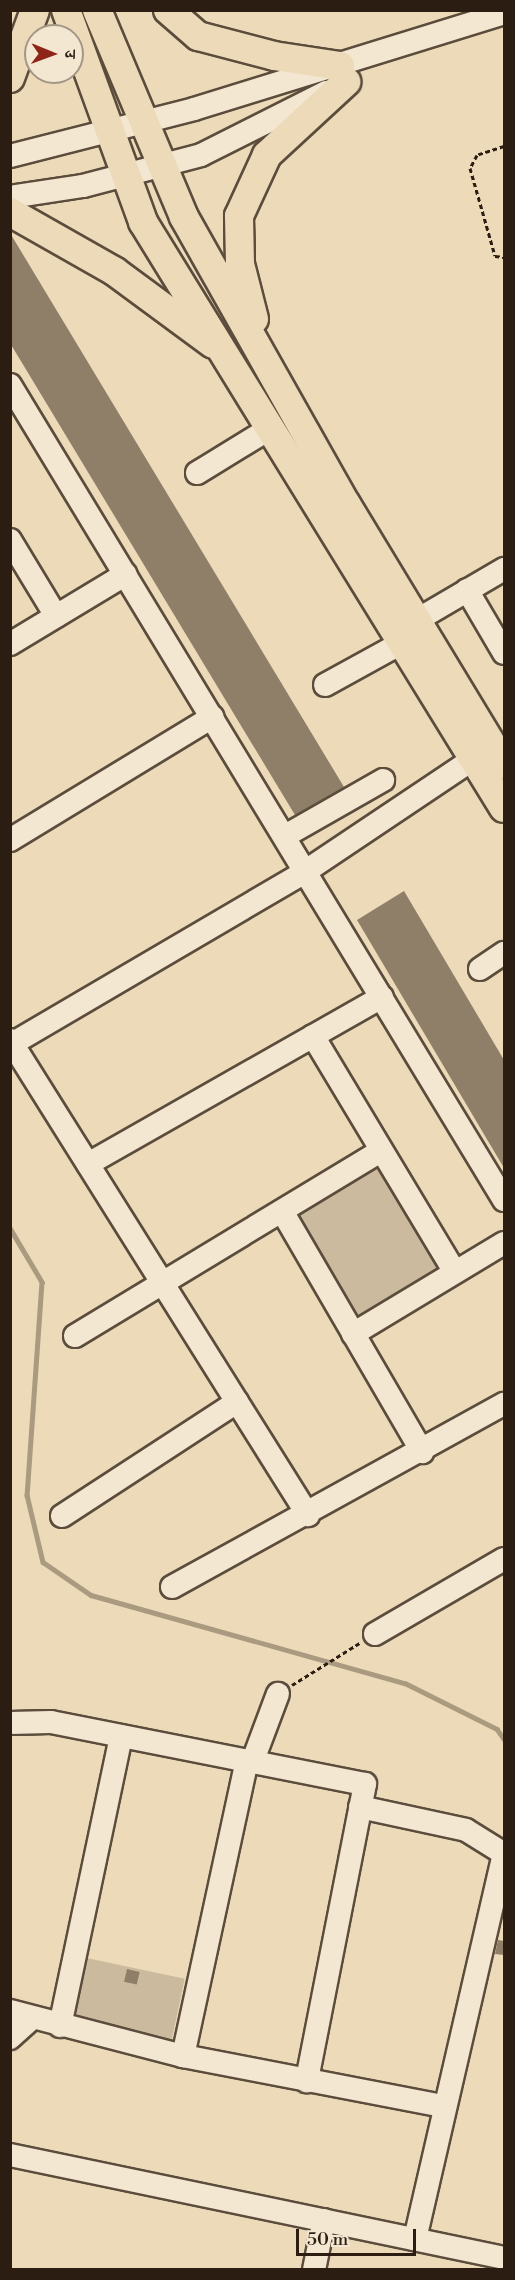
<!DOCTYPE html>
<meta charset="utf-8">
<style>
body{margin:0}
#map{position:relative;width:515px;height:2280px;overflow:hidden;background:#ecdab9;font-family:"Libre Bodoni","Noto Serif Devanagari",serif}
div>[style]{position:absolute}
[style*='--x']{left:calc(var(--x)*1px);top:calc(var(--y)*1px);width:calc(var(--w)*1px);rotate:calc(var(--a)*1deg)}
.green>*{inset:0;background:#cbba9d;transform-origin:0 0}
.stream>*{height:4.5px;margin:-2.25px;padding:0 2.25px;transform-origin:2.25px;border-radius:2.25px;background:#aa9a80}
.building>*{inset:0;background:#8f7f69;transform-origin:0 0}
.path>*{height:3px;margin-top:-1.5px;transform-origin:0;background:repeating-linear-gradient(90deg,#2b1d12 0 4.5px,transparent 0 7.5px)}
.roads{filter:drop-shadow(2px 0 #5b4c3c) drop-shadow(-2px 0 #5b4c3c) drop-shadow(0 2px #5b4c3c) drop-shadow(0 -2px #5b4c3c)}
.minor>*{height:22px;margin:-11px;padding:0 11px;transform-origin:11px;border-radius:11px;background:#f3e7d2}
.major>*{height:28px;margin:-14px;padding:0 14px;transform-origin:14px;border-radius:14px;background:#ecdab9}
span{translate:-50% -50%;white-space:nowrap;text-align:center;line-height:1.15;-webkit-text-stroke:4.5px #f3e7d2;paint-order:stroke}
.frame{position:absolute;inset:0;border:12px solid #2b1d12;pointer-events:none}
.north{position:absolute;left:24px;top:24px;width:60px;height:60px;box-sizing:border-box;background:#f3e7d2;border:2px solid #a39685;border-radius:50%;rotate:91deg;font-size:16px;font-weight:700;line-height:24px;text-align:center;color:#2b1d12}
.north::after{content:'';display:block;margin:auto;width:21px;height:27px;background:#8f2418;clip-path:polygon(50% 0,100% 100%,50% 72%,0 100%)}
.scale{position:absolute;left:296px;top:2229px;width:120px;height:27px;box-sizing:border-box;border:3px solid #2b1d12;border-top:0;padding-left:8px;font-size:18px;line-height:21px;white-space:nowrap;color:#2b1d12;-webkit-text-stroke:4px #f3e7d2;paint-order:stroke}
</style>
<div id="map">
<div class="green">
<div style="left:377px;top:1164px;width:125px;height:98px;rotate:60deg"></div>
<div style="left:82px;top:1957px;width:105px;height:65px;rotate:12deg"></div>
</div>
<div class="stream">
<div style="--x:10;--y:1228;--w:63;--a:59.3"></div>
<div style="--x:42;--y:1282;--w:214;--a:94"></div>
<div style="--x:27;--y:1495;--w:69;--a:76.6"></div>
<div style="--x:43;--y:1562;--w:58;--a:34.5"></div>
<div style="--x:91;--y:1595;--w:326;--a:15.7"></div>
<div style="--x:405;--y:1683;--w:103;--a:26.6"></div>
<div style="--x:497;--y:1729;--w:12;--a:55"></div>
</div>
<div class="building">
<div style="clip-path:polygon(10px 233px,344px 787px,295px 815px,10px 343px)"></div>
<div style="clip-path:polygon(404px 891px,504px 1060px,504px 1168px,357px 920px)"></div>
<div style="clip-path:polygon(498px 1940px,504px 1941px,504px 1955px,495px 1954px)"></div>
<div style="left:127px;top:1969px;width:13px;height:13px;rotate:13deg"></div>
</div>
<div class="path">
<div style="--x:504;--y:146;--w:28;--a:162"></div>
<div style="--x:477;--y:155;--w:15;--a:118"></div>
<div style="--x:470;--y:168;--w:91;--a:74.1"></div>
<div style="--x:495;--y:256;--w:9;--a:6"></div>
<div style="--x:292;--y:1685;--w:81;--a:-31.9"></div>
</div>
<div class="roads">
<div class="minor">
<div style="--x:10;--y:156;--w:190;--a:-14.3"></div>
<div style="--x:194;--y:109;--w:325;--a:-17.2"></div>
<div style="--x:10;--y:197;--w:74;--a:-8.6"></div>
<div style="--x:83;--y:186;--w:122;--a:-14.7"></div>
<div style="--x:201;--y:155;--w:140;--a:-26.7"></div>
<div style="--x:10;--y:385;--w:953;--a:58.78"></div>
<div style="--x:197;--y:473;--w:88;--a:-31.5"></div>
<div style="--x:10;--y:540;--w:89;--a:58.8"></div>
<div style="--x:467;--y:590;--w:73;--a:59.6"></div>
<div style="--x:417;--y:620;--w:101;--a:-30.4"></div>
<div style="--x:10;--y:644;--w:135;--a:-31.1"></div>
<div style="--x:325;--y:685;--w:91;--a:-28.8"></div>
<div style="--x:285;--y:836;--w:113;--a:-29.7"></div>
<div style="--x:10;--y:840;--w:237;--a:-31.3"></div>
<div style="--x:480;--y:969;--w:29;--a:-34"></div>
<div style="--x:313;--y:1036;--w:275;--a:59"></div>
<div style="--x:10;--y:1040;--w:561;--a:57.9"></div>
<div style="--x:10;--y:1045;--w:343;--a:-30.4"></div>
<div style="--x:306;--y:871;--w:218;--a:-33.8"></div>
<div style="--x:88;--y:1164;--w:338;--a:-29.6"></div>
<div style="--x:282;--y:1211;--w:279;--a:59.8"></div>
<div style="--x:353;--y:1334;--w:176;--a:-31.1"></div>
<div style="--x:75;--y:1336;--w:358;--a:-31.2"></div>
<div style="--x:62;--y:1516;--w:209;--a:-33.1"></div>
<div style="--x:172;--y:1587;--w:379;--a:-28.9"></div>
<div style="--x:375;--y:1634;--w:149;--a:-30.2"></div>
<div style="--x:10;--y:1723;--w:41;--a:-1.4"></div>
<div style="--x:51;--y:1722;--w:320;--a:11.2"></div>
<div style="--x:365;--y:1784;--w:303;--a:101.1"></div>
<div style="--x:252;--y:1763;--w:74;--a:-69.4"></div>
<div style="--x:360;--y:1807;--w:108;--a:12.2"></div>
<div style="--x:466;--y:1830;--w:44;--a:31.9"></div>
<div style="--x:10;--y:2011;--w:179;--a:14.6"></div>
<div style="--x:183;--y:2056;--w:264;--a:10.9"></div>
<div style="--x:60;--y:2026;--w:296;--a:-78.1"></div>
<div style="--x:10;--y:2038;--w:30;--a:-42"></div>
<div style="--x:183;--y:2056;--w:302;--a:-77.8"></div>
<div style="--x:10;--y:2155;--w:505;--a:11.78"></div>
<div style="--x:415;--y:2239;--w:396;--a:-77"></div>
<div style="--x:314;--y:2270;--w:51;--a:-78.7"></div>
</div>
<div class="major">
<div style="--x:66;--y:10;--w:226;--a:70"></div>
<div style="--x:143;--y:222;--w:688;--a:58.37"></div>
<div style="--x:97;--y:10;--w:225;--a:67.2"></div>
<div style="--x:184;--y:217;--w:330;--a:60.6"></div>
<div style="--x:346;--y:504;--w:305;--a:58.8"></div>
<div style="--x:168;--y:10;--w:40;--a:41"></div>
<div style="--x:198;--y:36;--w:79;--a:14.7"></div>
<div style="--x:274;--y:56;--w:67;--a:8.6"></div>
<div style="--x:10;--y:78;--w:72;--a:-69.8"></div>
<div style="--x:10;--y:212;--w:120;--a:29.6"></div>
<div style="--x:114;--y:271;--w:123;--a:36.4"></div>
<div style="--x:254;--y:319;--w:57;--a:-104.3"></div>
<div style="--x:240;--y:264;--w:48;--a:-91.2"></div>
<div style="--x:239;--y:216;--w:67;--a:-65.3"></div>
<div style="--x:267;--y:155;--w:108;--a:-42.7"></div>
</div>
</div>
<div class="frame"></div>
<div class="north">उ</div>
<div class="scale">50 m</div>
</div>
